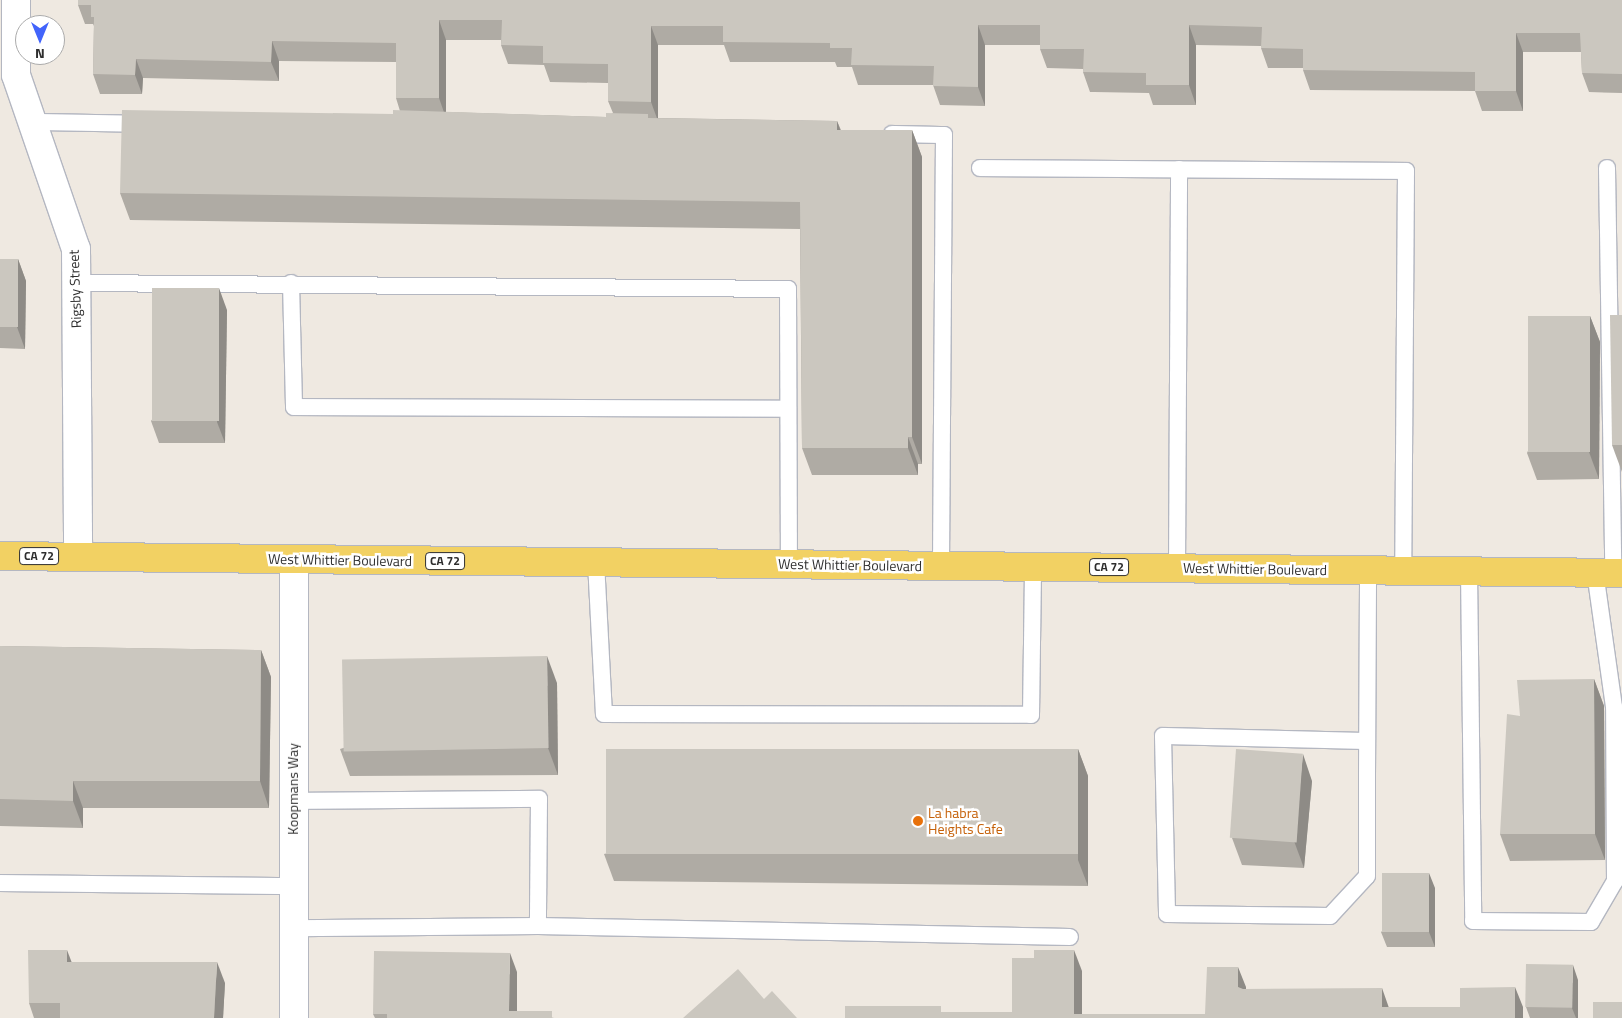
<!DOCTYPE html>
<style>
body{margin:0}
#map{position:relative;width:1622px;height:1018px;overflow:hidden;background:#efe9e1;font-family:"Titillium Web",sans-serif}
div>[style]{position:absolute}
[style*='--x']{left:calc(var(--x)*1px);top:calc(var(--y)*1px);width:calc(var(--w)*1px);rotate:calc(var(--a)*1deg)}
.roads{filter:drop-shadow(1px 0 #b4b7c1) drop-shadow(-1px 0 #b4b7c1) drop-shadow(0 1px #b4b7c1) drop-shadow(0 -1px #b4b7c1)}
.service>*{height:16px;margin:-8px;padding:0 8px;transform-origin:8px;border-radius:8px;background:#fff}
.minor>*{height:28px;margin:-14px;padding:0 14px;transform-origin:14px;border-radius:14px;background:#fff}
.primary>*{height:28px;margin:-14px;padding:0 14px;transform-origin:14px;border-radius:14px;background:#f2d163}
.wall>*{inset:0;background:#afaba4}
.shaded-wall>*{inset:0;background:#8e8b86}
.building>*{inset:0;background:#cbc7bf;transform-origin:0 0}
.dots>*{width:14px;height:14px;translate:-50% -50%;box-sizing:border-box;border:2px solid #fff;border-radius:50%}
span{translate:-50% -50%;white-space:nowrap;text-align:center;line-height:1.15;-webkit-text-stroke:5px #fff;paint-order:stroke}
.shield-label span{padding:1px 4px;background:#fff;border:1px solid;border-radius:4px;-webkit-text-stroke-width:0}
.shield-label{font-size:12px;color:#2e2e2e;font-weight:700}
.street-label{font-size:14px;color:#2e2e2e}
.food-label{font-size:14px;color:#c56008}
.left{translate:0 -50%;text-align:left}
.north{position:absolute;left:15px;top:15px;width:50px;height:50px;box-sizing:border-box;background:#fff;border:1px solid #ababab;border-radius:50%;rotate:180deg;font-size:14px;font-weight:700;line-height:20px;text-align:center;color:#2e2e2e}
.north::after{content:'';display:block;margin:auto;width:18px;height:22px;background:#4264fb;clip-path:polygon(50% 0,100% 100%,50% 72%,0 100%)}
</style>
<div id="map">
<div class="roads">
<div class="service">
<div style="--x:33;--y:122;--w:110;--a:1"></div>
<div style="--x:892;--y:134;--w:52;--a:1.1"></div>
<div style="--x:944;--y:135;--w:430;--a:90.4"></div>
<div style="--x:980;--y:168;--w:426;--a:0.4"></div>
<div style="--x:1406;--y:171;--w:400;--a:90.4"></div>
<div style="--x:1607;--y:168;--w:404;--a:89.1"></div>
<div style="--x:77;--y:283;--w:711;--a:0.48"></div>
<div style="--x:788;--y:289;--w:275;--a:89.8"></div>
<div style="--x:291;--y:283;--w:124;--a:88.6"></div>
<div style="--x:294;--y:407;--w:492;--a:0.2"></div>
<div style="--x:596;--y:562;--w:152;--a:87"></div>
<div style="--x:604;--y:714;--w:427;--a:0.1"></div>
<div style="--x:1031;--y:715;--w:148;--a:-89.2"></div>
<div style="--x:1177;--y:568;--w:399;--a:-89.7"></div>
<div style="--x:1469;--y:571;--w:350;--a:89.3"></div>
<div style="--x:1473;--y:921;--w:118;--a:0.5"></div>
<div style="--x:1591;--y:922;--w:48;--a:-59.7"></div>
<div style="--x:1615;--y:881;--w:174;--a:-90.3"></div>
<div style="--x:1614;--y:707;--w:136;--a:-98"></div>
<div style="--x:1367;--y:741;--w:204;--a:-178.6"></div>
<div style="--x:1163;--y:736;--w:178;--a:88.7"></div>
<div style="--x:1167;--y:914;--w:163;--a:0.7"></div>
<div style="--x:1330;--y:916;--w:54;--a:-47.2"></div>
<div style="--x:1367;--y:876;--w:101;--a:-90"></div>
<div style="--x:1367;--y:775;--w:205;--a:-89.7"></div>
<div style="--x:293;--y:801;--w:246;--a:-0.5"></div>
<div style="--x:539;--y:799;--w:127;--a:90.5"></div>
<div style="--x:538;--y:926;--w:245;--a:179.5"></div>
<div style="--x:0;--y:883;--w:293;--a:0.6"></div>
<div style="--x:538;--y:926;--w:532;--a:1.18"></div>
</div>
<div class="minor">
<div style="--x:16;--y:0;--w:75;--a:90"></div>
<div style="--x:16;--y:75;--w:184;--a:71"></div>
<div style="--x:76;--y:249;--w:308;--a:89.6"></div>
<div style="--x:294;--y:559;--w:459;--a:90"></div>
</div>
<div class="primary">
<div style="--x:0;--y:556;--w:1622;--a:0.6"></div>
</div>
</div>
<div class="wall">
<div style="clip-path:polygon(evenodd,1622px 0,1622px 93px,1589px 92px,1582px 73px,1581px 52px,1523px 52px,1523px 111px,1482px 111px,1475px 91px,1310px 90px,1303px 70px,1303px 68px,1268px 68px,1261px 48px,1261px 46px,1196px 45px,1196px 105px,1153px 105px,1149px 93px,1090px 92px,1083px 72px,1083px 69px,1047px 68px,1040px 49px,1040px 45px,985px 45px,985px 106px,940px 105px,933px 85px,858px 85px,852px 67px,837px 67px,835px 62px,730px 62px,724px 45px,658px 45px,658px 118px,837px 121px,841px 130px,912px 130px,922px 157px,922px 464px,918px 464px,918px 475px,812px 475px,802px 448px,800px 229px,130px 220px,120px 193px,393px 114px,400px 111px,396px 98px,396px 62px,279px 61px,279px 81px,143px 78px,142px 94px,100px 94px,93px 74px,94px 26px,93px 24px,85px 24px,78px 5px,1622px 0,446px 40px,501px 40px,501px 45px,508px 64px,544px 65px,550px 82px,608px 83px,608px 101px,613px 113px,606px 117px,446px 112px,446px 40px)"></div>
<div style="clip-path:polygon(0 259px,18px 259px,26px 281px,25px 349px,0 348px)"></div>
<div style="clip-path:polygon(227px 310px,225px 443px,159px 443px,151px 421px)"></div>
<div style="clip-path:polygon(1622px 315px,1622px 472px,1612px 445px)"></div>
<div style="clip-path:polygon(1590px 316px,1600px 342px,1599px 479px,1537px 480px,1527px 453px)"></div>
<div style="clip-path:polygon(0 646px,261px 650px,271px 677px,269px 808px,83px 808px,83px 828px,0 826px)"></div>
<div style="clip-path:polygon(1594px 679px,1604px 706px,1605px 860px,1510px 861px,1500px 834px)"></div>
<div style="clip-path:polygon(557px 683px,558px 775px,350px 776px,340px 749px)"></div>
<div style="clip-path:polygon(1078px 749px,1088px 776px,1088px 886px,614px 881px,604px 854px)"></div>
<div style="clip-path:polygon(1312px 781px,1304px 868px,1242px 865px,1232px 838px)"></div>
<div style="clip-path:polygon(1435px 888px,1435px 947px,1387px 947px,1381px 932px)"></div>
<div style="clip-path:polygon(72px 962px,225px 983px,223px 1018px,34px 1018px,29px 1003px)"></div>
<div style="clip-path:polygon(517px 972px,517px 1011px,554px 1018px,375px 1018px,373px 1014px)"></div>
<div style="clip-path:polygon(1578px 980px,1578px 1018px,1530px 1018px,1526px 1007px)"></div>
</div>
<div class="shaded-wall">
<div style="clip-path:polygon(439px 20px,446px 40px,446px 118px,439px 98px)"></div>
<div style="clip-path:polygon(978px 25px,985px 45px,985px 106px,978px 87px)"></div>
<div style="clip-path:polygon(1189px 25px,1196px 45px,1196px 105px,1189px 85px)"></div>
<div style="clip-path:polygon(651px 26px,658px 45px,658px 121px,651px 102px)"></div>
<div style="clip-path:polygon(1516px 33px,1523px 52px,1523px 111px,1516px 91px)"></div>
<div style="clip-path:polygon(272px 41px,279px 61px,279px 81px,271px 62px)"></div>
<div style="clip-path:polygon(136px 59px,143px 78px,142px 94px,135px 75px)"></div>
<div style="clip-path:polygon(837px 121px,847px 148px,837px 130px)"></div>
<div style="clip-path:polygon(912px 130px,922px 157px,922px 464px,912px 437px)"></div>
<div style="clip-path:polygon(18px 259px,26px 281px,25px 349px,17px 327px)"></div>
<div style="clip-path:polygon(219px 288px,227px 310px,225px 443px,217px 422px)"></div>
<div style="clip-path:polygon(1590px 316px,1600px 342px,1599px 479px,1589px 452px)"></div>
<div style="clip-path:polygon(908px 437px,918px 464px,918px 475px,908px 448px)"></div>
<div style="clip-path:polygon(261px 650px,271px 677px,269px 808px,260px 781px)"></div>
<div style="clip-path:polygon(547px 656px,557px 683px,558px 775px,548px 748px)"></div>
<div style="clip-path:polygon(1594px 679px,1604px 706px,1605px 860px,1595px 834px)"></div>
<div style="clip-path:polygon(1078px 749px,1088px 776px,1088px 886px,1078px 860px)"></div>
<div style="clip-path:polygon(1303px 754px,1312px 781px,1304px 868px,1294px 841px)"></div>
<div style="clip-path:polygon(73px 781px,83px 808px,83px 828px,73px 801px)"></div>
<div style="clip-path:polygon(1429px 873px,1435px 888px,1435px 947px,1429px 932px)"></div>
<div style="clip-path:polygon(67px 950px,75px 971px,67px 962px)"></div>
<div style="clip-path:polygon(1074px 950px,1082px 971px,1082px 1018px,1074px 1014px)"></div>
<div style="clip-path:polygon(510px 953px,517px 972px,517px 1018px,509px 1011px)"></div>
<div style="clip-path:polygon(217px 962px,225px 983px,223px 1018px,214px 1018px)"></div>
<div style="clip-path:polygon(1573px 965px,1578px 980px,1578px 1018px,1576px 1018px,1572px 1008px)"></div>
<div style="clip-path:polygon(1238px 967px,1246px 987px,1246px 1007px,1238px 987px)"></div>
<div style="clip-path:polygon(1515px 987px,1523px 1007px,1523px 1018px,1515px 1018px)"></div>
<div style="clip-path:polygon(1382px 988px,1389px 1008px,1382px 1007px)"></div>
</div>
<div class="building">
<div style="clip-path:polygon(78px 0,1622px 0,1622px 74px,1582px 73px,1580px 33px,1516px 33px,1516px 91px,1475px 91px,1475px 72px,1303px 70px,1303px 49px,1261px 48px,1262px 27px,1189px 25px,1189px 85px,1146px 85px,1146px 73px,1083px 72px,1084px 49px,1040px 49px,1040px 25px,978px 25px,978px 87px,933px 86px,934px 66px,851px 65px,852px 48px,830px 48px,830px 43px,723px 42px,723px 26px,651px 26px,651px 102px,608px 101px,608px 64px,543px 63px,543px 46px,501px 45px,502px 20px,439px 20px,439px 98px,396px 98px,396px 43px,272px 41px,271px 62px,136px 59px,135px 75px,93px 74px,94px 17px,91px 17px,91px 5px,78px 5px)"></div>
<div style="clip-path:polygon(122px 110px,393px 114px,393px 110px,606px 117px,606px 113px,648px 114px,648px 118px,837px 121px,837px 130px,912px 130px,912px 437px,908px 437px,908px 448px,802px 448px,800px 202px,120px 193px)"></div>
<div style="left:0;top:259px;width:18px;height:68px"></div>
<div style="left:152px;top:288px;width:67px;height:133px"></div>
<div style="clip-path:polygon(1610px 315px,1622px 315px,1622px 445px,1612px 445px)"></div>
<div style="left:1590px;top:316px;width:136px;height:62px;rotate:90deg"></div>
<div style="clip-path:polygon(0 646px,261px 650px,260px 781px,73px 781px,73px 801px,0 799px)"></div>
<div style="left:547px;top:656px;width:92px;height:205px;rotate:89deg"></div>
<div style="clip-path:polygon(1594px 679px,1595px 834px,1500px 834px,1507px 714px,1520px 716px,1517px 680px)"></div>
<div style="left:606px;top:749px;width:472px;height:105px"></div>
<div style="left:1236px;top:749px;width:67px;height:89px;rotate:4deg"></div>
<div style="left:1382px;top:873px;width:47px;height:59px"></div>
<div style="clip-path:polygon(28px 950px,67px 950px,67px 962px,217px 962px,214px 1018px,60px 1018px,60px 1003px,29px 1003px)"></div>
<div style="clip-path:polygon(1034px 950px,1074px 950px,1074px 1014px,1205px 1014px,1207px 967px,1238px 967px,1238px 987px,1243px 989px,1382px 988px,1382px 1007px,1460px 1007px,1460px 988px,1515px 987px,1515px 1018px,845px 1018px,845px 1006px,941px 1006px,941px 1012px,1012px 1012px,1012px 958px,1034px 958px)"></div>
<div style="clip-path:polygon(374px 951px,510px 953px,509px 1011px,552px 1011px,552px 1018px,387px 1018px,387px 1014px,373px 1014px)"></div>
<div style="left:1526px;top:964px;width:47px;height:43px;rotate:1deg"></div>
<div style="clip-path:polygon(738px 969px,764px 999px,772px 991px,797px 1018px,683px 1018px)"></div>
<div style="left:1622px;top:1002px;width:16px;height:29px;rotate:90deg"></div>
</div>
<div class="dots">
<div style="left:918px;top:821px;background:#e8710a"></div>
</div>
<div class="shield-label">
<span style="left:39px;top:556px">CA 72</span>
<span style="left:445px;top:561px">CA 72</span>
<span style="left:1109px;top:567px">CA 72</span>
</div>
<div class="street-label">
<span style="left:75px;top:289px;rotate:-92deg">Rigsby Street</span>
<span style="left:340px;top:560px;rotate:1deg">West Whittier Boulevard</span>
<span style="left:850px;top:565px;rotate:1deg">West Whittier Boulevard</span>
<span style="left:1255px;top:569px;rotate:1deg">West Whittier Boulevard</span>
<span style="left:293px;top:789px;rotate:-90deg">Koopmans Way</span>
</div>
<div class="food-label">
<span class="left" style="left:928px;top:821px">La habra<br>Heights Cafe</span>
</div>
<div class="north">N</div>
</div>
